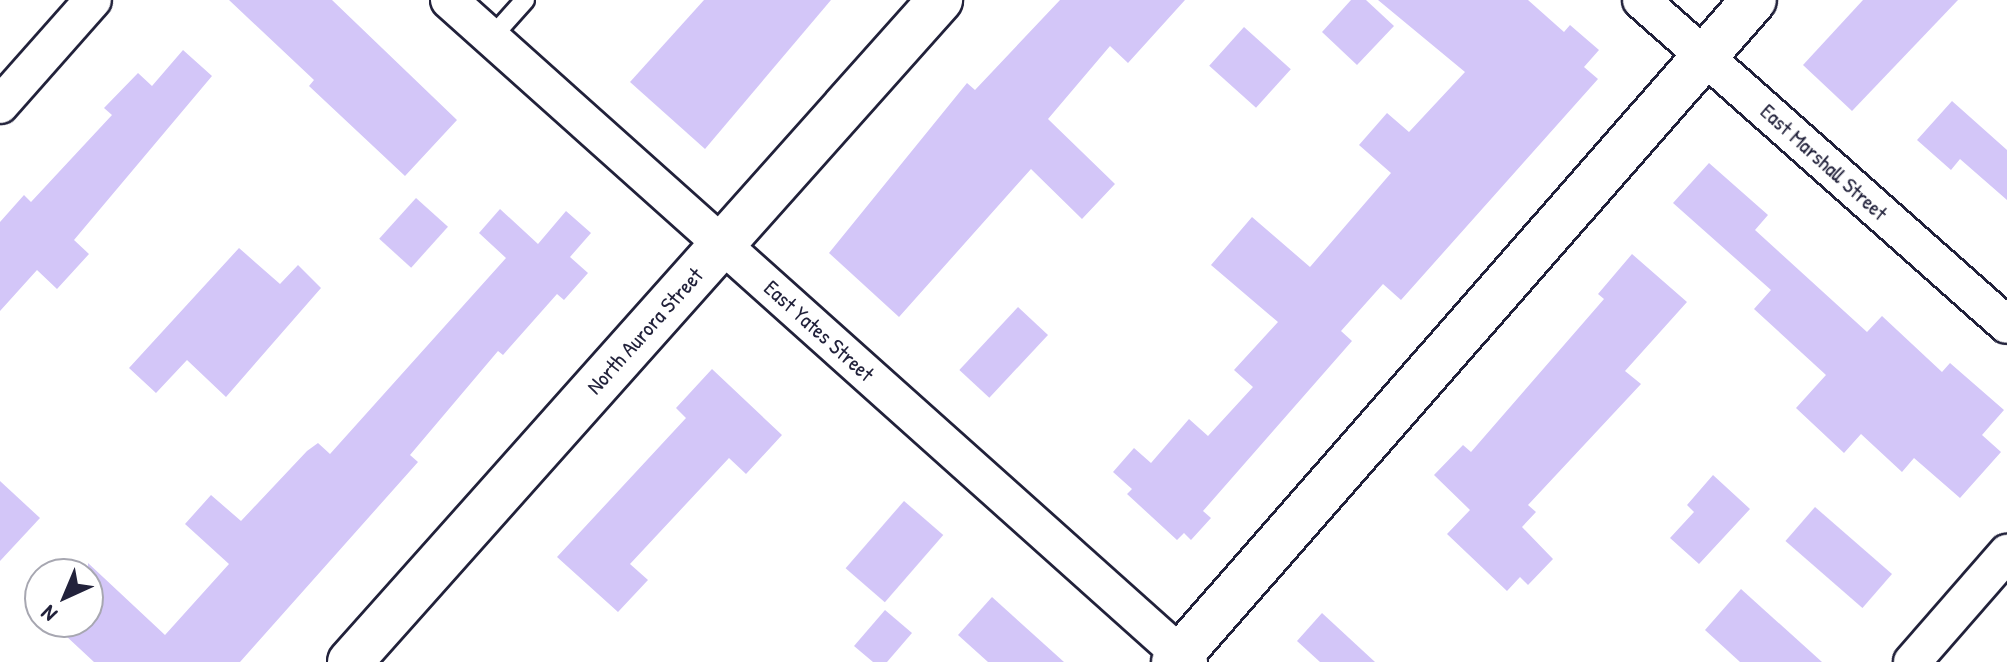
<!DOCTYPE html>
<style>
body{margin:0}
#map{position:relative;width:2007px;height:662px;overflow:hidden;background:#fff;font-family:"Patrick Hand",sans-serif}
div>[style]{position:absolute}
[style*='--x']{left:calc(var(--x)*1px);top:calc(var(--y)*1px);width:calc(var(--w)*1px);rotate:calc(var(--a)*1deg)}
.building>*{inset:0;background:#d3c6f8;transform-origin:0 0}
.roads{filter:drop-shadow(2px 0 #22223b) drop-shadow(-2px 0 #22223b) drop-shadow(0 2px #22223b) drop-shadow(0 -2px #22223b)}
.service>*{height:18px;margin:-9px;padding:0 9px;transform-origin:9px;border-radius:9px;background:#fff}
.minor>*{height:36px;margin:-18px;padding:0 18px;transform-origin:18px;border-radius:18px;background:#fff}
.tertiary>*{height:44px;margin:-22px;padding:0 22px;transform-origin:22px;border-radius:22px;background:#fff}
span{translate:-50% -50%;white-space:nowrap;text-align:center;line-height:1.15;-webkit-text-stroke:7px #fff;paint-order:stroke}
.street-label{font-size:22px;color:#22223b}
.north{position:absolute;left:24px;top:558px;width:80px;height:80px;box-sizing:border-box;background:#fff;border:2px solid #a7a7b1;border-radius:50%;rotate:224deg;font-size:22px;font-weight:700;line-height:32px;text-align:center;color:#22223b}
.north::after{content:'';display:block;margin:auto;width:28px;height:36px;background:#22223b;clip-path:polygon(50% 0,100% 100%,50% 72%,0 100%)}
</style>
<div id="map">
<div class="building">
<div style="clip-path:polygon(229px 0,332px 0,457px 120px,405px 176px,309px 86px,314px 80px)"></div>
<div style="clip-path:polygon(704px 0,831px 0,705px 149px,630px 82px)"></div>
<div style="clip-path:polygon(1060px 0,1185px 0,1128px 63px,1110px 46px,1048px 119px,1115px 184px,1082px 219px,1031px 169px,899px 317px,829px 253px,967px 83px,975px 90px)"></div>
<div style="clip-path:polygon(1351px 0,1366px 0,1394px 26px,1357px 65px,1322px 32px)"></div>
<div style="clip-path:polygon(1378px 0,1528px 0,1564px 32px,1570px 25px,1599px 50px,1584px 67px,1598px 79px,1401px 300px,1383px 284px,1341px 331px,1352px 341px,1203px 511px,1211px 518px,1191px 540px,1184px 533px,1177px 540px,1127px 494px,1132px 489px,1113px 472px,1134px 448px,1151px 463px,1189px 419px,1208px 436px,1253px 387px,1234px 370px,1278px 322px,1211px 265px,1252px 217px,1310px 267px,1391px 173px,1359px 145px,1387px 113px,1409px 132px,1465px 72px)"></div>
<div style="clip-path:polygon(1863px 0,1958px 0,1852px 111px,1803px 65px)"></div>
<div style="left:1244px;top:27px;width:63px;height:52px;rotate:42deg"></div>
<div style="clip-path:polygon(183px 50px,212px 76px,74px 240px,89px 254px,57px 289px,37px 270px,0 311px,0 222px,24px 195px,31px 202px,112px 115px,104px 108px,138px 73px,152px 86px)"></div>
<div style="clip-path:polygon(1952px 101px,2007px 150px,2007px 200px,1960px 159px,1951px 170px,1917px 140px)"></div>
<div style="clip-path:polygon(1709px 163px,1768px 215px,1755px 230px,1867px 332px,1882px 316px,1942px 372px,1950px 363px,2004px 410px,1982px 435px,2001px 452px,1960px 498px,1914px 458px,1902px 472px,1861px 434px,1844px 453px,1796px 408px,1826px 375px,1754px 309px,1771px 290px,1673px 203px)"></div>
<div style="left:416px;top:198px;width:43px;height:55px;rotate:42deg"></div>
<div style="clip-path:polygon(500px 209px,538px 244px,566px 211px,591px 233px,570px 257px,588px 273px,564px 300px,557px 294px,503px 355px,498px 351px,410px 455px,418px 462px,240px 662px,94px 662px,51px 622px,88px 622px,88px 563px,165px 635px,229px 564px,185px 524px,211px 495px,241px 521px,307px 451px,318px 443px,330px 454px,506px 258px,479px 233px)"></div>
<div style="clip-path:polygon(239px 248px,280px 284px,298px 265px,321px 288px,226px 397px,187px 360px,156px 393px,129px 368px)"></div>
<div style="clip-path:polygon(1632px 254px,1687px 302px,1625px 371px,1641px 384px,1528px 505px,1536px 512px,1522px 527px,1553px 559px,1528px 585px,1520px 577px,1507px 591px,1447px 534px,1470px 510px,1434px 475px,1463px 445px,1471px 452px,1604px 299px,1598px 294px)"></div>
<div style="left:1018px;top:307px;width:41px;height:86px;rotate:43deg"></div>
<div style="clip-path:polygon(712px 369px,782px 435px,746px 474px,729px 458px,630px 564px,648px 580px,618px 612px,557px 557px,686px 418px,676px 408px)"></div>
<div style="clip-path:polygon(1713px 475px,1750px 509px,1699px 564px,1670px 538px,1694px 512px,1687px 505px)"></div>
<div style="clip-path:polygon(0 481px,40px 518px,0 561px)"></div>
<div style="left:904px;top:501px;width:52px;height:89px;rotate:41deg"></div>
<div style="left:1815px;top:507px;width:102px;height:45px;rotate:41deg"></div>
<div style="clip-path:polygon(1741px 589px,1822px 662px,1740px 662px,1705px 630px)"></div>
<div style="clip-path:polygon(992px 597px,1064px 662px,988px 662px,958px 635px)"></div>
<div style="clip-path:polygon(885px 610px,912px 633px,887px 662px,873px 662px,854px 646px)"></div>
<div style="clip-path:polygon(1322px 613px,1375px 662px,1320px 662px,1297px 641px)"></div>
</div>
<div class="roads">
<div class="service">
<div style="--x:491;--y:38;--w:51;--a:-48.2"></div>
</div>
<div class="minor">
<div style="--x:449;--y:0;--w:993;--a:41.82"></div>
<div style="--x:1641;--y:0;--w:489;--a:41.6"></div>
<div style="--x:0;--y:105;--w:140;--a:-48.5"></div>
<div style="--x:1912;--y:662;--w:145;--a:-48.9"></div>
</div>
<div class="tertiary">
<div style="--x:350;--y:662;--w:887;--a:-48.29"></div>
<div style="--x:1174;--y:662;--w:880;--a:-48.78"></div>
</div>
</div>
<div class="street-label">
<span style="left:1824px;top:162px;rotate:42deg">East Marshall Street</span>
<span style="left:645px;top:331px;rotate:-48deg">North Aurora Street</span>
<span style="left:819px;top:331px;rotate:42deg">East Yates Street</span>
</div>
<div class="north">N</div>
</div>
